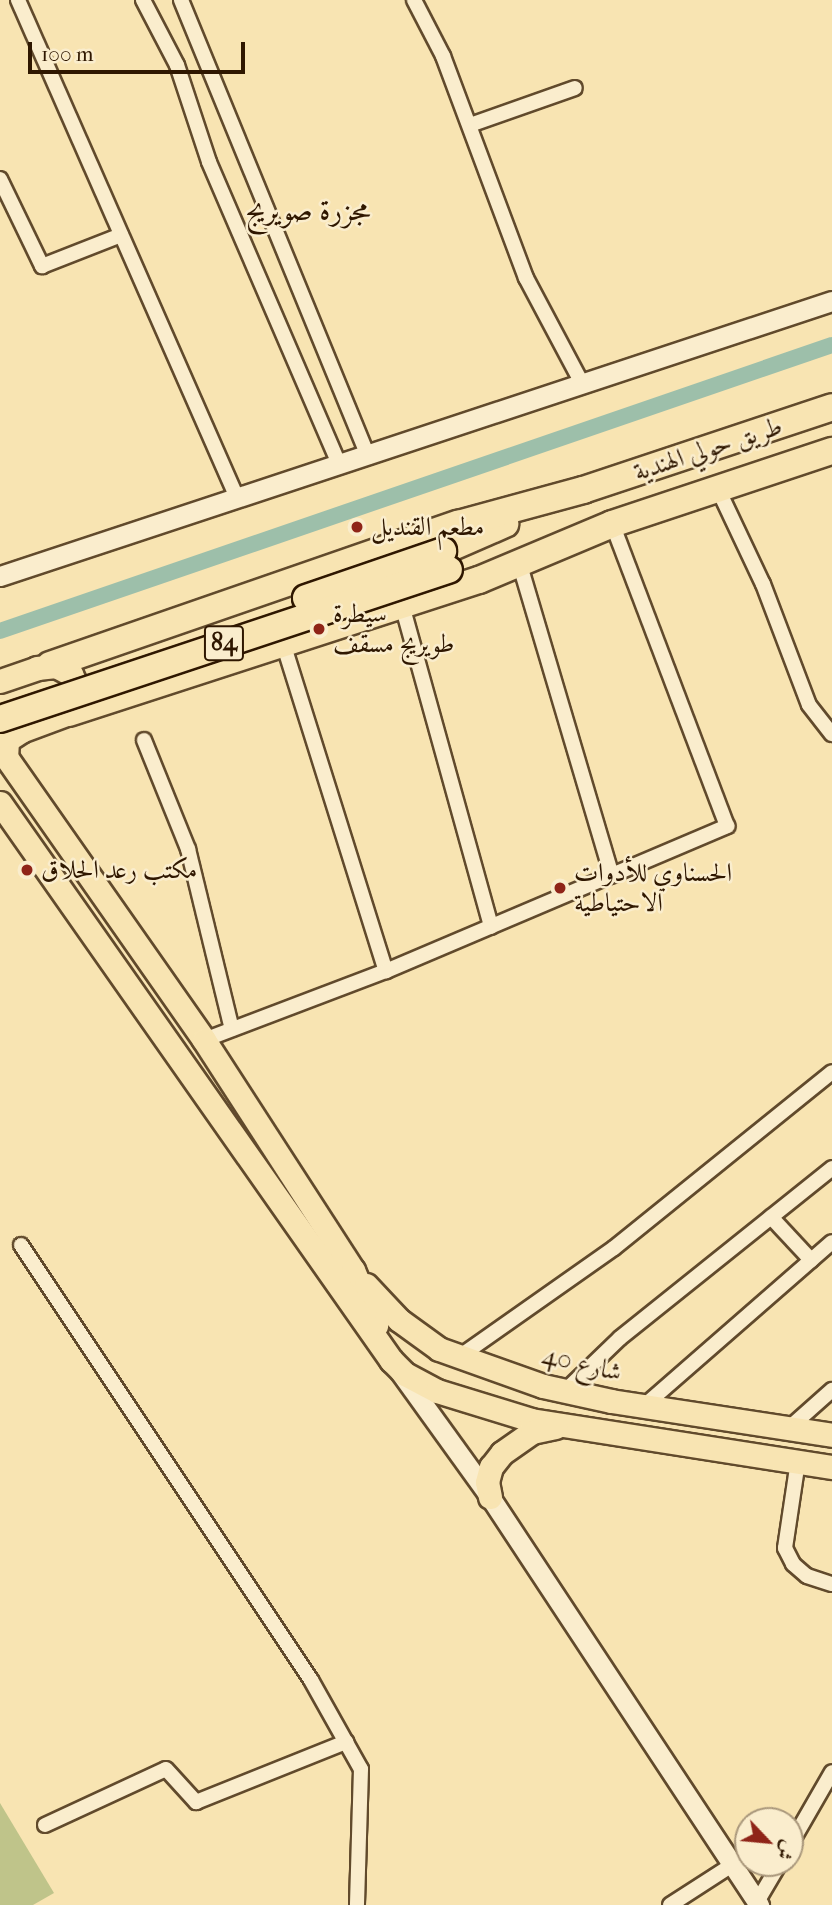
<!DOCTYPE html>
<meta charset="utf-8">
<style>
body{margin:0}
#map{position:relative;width:832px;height:1905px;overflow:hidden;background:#f8e4b2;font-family:"IM FELL French Canon",Amiri,serif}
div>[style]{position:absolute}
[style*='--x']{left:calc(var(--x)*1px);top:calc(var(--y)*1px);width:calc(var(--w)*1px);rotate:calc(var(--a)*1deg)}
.green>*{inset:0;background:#bfc48a}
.canal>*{height:16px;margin:-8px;padding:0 8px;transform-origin:8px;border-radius:8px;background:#9dbfaa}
.roads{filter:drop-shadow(2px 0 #614a2c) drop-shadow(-2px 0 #614a2c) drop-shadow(0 2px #614a2c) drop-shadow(0 -2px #614a2c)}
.street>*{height:14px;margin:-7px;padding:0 7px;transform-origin:7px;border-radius:7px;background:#faedcd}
.secondary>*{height:19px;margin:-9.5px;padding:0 9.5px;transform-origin:9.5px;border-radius:9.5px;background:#faedcd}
.primary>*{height:23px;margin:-11.5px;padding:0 11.5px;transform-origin:11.5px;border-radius:11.5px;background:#f8e4b2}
.highway>*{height:26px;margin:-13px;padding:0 13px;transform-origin:13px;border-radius:13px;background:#f8e4b2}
.bridges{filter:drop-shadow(2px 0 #2f1700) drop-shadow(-2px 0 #2f1700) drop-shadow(0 2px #2f1700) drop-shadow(0 -2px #2f1700)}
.highway-bridge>*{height:26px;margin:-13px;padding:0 13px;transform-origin:13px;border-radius:13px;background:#f8e4b2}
.dots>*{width:19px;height:19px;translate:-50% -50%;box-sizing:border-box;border:4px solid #faedcd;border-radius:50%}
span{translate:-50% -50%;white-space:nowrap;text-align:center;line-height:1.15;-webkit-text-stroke:5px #faedcd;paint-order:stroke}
.shield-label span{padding:2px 5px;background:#faedcd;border:2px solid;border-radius:5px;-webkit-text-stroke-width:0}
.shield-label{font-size:24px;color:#2f1700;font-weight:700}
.street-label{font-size:26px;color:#2f1700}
.poi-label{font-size:26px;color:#2f1700}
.left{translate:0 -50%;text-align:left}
.quarter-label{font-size:30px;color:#2f1700}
.north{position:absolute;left:734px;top:1807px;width:70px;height:70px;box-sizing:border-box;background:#faedcd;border:2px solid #a9977b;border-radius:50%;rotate:116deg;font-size:19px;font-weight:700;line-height:28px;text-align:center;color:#2f1700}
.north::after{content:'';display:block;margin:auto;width:24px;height:32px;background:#8f2418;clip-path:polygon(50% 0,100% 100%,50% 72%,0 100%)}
.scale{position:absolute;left:28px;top:42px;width:217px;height:32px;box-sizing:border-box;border:4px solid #2f1700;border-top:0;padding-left:9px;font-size:21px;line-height:24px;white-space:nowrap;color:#2f1700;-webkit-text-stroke:5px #faedcd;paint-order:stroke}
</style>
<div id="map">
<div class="green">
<div style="clip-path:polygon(0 1803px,54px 1893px,33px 1905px,0 1905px)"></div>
</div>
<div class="canal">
<div style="--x:0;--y:631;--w:880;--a:-18.97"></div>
</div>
<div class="roads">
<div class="street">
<div style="--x:18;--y:0;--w:546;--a:66.25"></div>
<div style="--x:143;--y:0;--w:73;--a:62.4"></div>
<div style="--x:177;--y:65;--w:102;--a:71.7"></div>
<div style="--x:209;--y:162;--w:331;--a:66.7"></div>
<div style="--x:181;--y:0;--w:494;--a:67.7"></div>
<div style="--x:414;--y:0;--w:63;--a:62.6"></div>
<div style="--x:443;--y:56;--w:237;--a:69.5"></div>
<div style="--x:526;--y:278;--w:121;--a:62"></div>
<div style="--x:470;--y:125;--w:111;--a:-19.4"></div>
<div style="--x:0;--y:179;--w:97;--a:64.2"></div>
<div style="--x:42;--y:266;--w:85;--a:-21.4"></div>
<div style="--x:718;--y:489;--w:105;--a:64.7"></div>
<div style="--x:763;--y:584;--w:129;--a:69.2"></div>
<div style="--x:809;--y:705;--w:37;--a:52"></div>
<div style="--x:519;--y:562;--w:327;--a:73.5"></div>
<div style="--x:402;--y:605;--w:334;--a:74.5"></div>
<div style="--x:283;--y:643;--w:344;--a:72.6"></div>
<div style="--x:144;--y:740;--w:118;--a:68"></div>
<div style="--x:188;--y:849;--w:185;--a:76.3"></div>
<div style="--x:204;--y:1040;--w:195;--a:-20.8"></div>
<div style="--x:386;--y:971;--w:371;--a:-23"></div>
<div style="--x:727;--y:826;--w:323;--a:-110.8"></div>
<div style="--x:771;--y:1217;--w:59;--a:47.1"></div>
<div style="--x:21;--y:1245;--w:523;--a:56.31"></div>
<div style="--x:311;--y:1680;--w:102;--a:60.7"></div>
<div style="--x:361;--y:1769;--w:136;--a:91.7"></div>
<div style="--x:459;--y:1357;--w:189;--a:-35.1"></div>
<div style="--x:614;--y:1248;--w:280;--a:-38.9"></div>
<div style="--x:565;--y:1391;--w:76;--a:-43.9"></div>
<div style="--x:620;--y:1338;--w:272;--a:-38.7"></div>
<div style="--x:644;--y:1406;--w:249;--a:-41.1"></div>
<div style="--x:788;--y:1429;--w:59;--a:-41.6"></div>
<div style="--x:798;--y:1461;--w:88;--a:98.5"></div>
<div style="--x:785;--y:1548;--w:18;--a:63"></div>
<div style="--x:793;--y:1564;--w:18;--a:41"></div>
<div style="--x:807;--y:1576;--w:26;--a:18"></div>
<div style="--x:45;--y:1825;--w:133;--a:-24.8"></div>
<div style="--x:166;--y:1769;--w:45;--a:47.7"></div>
<div style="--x:196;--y:1802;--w:162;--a:-21.8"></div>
<div style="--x:790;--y:1845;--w:84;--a:-60.1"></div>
<div style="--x:757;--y:1902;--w:45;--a:-59.5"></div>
<div style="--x:670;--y:1905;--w:74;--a:-32.8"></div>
</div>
<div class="secondary">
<div style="--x:0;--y:576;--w:876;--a:-18.29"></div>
<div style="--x:400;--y:1372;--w:154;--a:54.2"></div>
<div style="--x:490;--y:1497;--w:489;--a:56.6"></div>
</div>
<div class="primary">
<div style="--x:0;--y:681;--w:39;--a:-19"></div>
<div style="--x:37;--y:668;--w:19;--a:-6"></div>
<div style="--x:56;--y:666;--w:17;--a:28"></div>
<div style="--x:71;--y:674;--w:17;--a:65"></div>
<div style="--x:78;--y:689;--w:12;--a:95"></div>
<div style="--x:77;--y:701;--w:14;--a:124"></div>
<div style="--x:69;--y:713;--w:66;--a:159.6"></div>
<div style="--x:21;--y:731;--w:17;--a:147"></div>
<div style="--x:7;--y:740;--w:17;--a:93"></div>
<div style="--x:6;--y:757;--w:345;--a:55"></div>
<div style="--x:204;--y:1040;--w:274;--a:57.1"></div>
<div style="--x:353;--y:1270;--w:60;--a:67.3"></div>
<div style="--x:0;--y:803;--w:681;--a:54.93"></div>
<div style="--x:391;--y:1360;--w:20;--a:45"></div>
<div style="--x:405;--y:1374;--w:36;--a:28"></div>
<div style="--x:437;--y:1391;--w:98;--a:17.1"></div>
<div style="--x:531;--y:1420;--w:305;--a:8.9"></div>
<div style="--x:366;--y:1285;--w:48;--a:46.7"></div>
<div style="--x:399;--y:1320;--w:49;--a:35.9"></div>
<div style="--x:439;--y:1349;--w:110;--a:19.6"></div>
<div style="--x:543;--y:1386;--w:70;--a:12.4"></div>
<div style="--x:611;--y:1401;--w:224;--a:8.7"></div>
<div style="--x:490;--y:1497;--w:15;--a:-101"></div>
<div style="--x:487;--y:1482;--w:16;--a:-75"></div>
<div style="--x:491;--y:1467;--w:18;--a:-52"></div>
<div style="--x:502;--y:1453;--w:37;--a:-35"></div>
<div style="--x:532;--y:1432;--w:24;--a:-12"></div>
</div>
<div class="highway">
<div style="--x:443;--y:551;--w:68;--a:-23.5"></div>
<div style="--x:50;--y:665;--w:432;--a:-19.1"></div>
<div style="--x:458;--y:524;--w:130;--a:-15.2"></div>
<div style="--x:583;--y:490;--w:262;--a:-18.4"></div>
<div style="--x:69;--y:713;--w:431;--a:-18"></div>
<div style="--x:479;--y:580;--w:144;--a:-22.8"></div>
<div style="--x:612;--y:524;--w:232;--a:-18.4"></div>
</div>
</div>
<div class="bridges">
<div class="highway-bridge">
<div style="--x:306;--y:598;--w:145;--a:-18.9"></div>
<div style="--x:0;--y:719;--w:473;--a:-18.4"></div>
</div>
</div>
<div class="dots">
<div style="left:357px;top:527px;background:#8f2418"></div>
<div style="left:319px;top:629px;background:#8f2418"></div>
<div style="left:27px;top:870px;background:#8f2418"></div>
<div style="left:560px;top:888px;background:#8f2418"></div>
</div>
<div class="shield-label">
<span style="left:224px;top:643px">84</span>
</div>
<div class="street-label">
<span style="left:708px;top:449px;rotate:-18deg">طريق حولي الهندية</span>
<span style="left:582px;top:1364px;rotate:13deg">شارع 40</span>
</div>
<div class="poi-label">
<span class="left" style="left:371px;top:527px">مطعم القنديل</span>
<span class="left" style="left:333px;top:629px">سيطرة<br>طويريج مسقف</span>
<span class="left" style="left:41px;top:870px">مكتب رعد الحلاق</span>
<span class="left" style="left:574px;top:888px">الحسناوي للأدوات<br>الاحتياطية</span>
</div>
<div class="quarter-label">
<span style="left:308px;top:211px">مجزرة صويريج</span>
</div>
<div class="north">ش</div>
<div class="scale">100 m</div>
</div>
